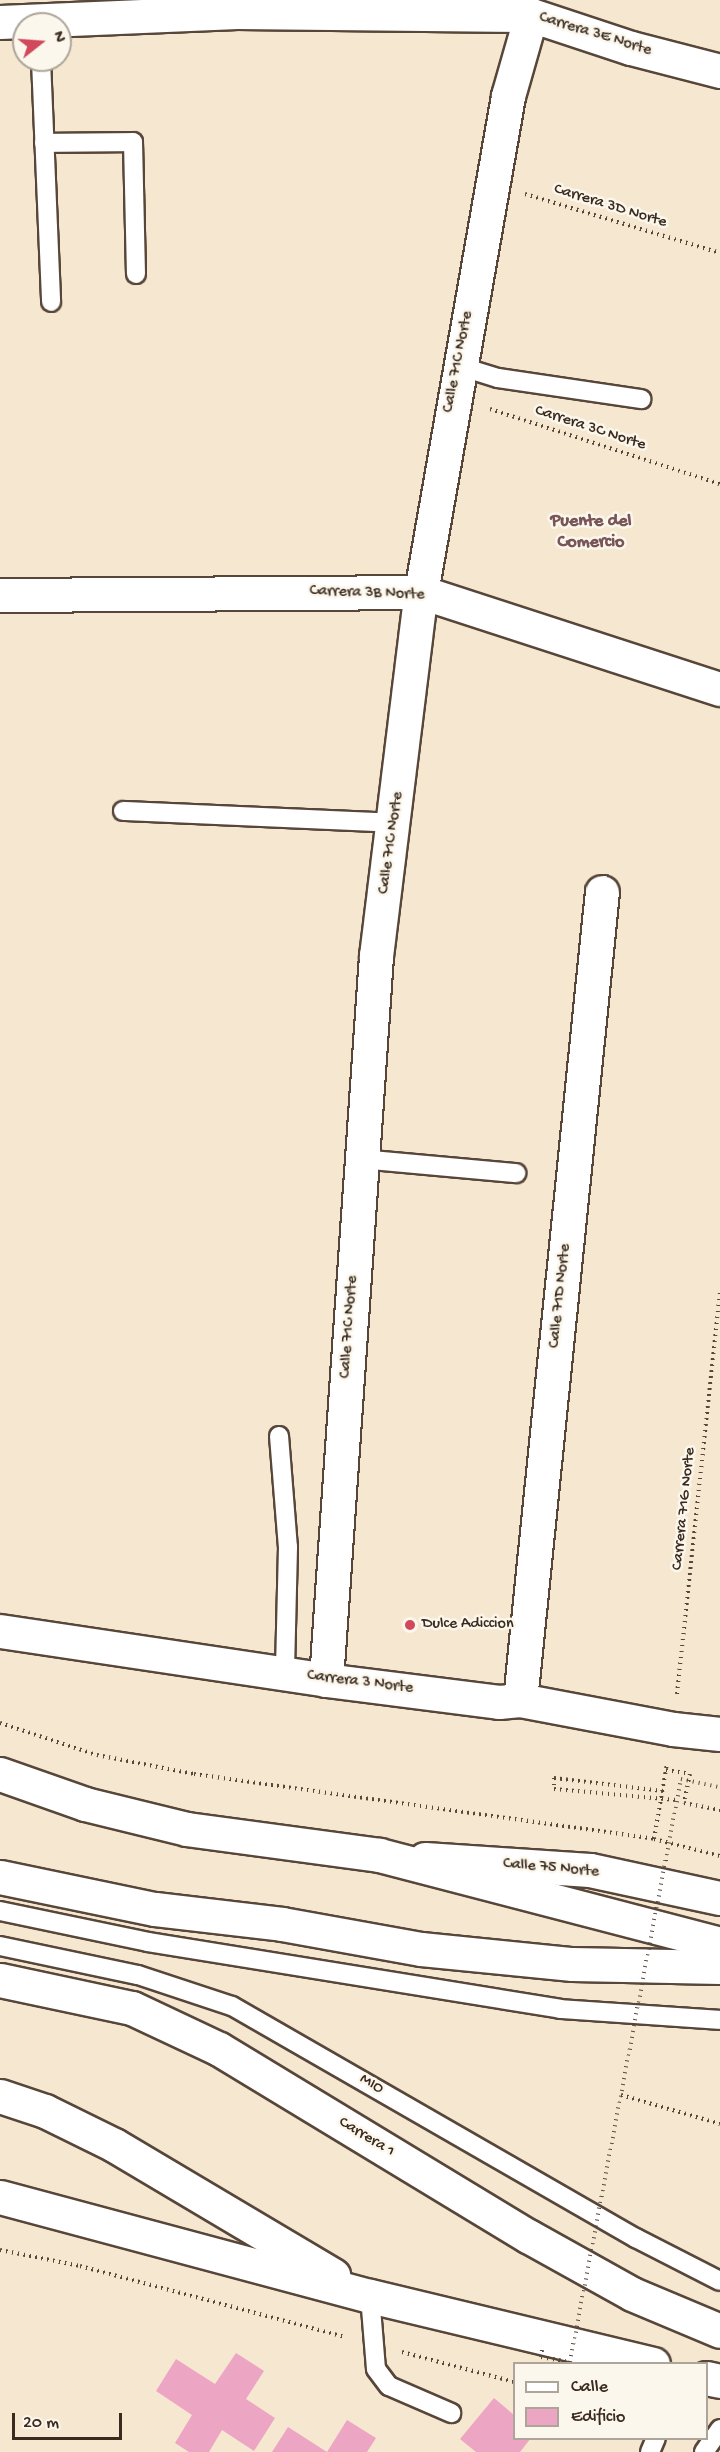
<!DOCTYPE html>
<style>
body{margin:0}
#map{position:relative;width:720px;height:2452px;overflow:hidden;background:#f6e7d0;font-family:"Gochi Hand",sans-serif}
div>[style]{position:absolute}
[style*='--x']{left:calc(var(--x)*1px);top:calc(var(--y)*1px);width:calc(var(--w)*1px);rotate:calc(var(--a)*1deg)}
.building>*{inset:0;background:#eda5c4}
.path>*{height:4px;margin-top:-2px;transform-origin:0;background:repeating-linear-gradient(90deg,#574639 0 1.5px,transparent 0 6px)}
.roads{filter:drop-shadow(2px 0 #574639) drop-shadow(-2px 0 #574639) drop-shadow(0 2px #574639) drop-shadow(0 -2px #574639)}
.lane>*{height:18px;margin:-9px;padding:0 9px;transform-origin:9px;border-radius:9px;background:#fff}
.street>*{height:33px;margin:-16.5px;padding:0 16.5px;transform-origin:16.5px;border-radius:16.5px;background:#fff}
.primary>*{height:33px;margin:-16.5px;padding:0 16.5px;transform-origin:16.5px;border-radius:16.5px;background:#fff}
.highway>*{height:33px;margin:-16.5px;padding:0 16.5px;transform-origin:16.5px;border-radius:16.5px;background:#fff}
.path-bridge>*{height:4px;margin-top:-2px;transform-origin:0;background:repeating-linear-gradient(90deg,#574639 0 1.5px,transparent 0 6px)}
.dots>*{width:16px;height:16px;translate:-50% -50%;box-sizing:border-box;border:3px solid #fbf7ec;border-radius:50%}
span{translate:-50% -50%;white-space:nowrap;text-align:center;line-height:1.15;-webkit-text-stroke:5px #fbf7ec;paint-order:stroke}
.street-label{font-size:16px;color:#3b2a1e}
.poi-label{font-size:16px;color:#3b2a1e}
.left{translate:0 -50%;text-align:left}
.neighbourhood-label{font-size:18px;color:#795558;font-weight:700}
.legend{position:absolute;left:513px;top:2362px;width:195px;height:78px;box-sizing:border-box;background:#fbf7ec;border:2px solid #aea59a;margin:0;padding:8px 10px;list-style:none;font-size:18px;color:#3b2a1e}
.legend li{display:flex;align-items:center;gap:12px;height:30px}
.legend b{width:30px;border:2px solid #aea59a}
.north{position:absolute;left:12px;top:12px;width:60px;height:60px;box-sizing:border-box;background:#fbf7ec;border:2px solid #aea59a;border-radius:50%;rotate:73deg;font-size:16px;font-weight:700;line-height:24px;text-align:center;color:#3b2a1e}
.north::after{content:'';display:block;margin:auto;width:21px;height:27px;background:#d1495b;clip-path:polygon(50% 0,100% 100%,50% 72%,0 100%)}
.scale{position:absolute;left:12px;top:2413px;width:110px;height:27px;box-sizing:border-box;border:3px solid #3b2a1e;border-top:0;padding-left:8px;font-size:18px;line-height:21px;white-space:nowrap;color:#3b2a1e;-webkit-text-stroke:4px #fbf7ec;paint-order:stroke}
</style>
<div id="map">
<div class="building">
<div style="clip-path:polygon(236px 2353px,264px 2371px,246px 2399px,275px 2418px,254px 2451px,222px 2430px,209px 2452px,189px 2452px,175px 2443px,192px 2415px,156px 2391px,176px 2359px,215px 2384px)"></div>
<div style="clip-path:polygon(494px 2398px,514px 2415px,514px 2438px,531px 2438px,520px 2452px,476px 2452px,460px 2439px)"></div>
<div style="clip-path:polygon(347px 2420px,376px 2438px,367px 2452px,272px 2452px,288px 2427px,327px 2452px)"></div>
</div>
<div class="path">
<div style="--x:525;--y:194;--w:204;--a:16.8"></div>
<div style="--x:490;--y:409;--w:242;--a:18.1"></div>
<div style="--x:677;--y:1694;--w:404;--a:-83.9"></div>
<div style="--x:0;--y:1723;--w:102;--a:18.3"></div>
<div style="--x:97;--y:1755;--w:99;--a:11.1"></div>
<div style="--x:194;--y:1774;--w:465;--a:8"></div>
<div style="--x:654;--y:1839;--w:76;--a:-80.2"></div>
<div style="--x:666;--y:1770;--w:24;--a:9"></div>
<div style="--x:690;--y:1774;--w:30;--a:102"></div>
<div style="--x:684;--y:1803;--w:37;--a:11"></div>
<div style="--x:654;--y:1839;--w:68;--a:14.4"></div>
<div style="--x:621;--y:2095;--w:103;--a:16.3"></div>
<div style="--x:0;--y:2250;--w:82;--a:11.3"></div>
<div style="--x:80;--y:2266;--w:274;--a:15"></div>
<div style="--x:402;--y:2352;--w:116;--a:15"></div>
</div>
<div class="roads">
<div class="lane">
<div style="--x:41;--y:60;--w:242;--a:87.6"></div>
<div style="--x:44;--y:143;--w:89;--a:-0.6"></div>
<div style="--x:133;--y:142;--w:132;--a:88.7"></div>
<div style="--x:459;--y:366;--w:41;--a:17.1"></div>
<div style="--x:498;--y:378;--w:145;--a:8.4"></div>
<div style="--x:123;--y:811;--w:272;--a:2.5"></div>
<div style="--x:361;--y:1159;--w:156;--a:5.2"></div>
<div style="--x:279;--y:1436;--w:111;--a:85.4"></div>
<div style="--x:288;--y:1547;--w:125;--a:91.4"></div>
<div style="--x:0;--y:1911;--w:151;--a:11.8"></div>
<div style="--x:148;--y:1942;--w:417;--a:9.2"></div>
<div style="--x:560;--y:2009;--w:160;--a:3.9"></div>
<div style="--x:0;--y:1946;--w:141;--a:11.9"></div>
<div style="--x:138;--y:1975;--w:99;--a:18.3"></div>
<div style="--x:232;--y:2006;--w:466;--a:29.9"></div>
<div style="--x:636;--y:2238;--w:94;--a:27.1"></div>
<div style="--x:370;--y:2296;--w:73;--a:85.3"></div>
<div style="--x:376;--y:2369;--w:21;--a:53"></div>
<div style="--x:389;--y:2386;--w:68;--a:23.5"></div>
<div style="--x:650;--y:2452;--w:15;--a:-67"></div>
<div style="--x:704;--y:2452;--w:28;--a:-55"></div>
</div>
<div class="street">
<div style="--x:0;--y:22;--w:237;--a:-2.4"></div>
<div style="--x:237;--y:12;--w:294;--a:0.6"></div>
<div style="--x:531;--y:15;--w:105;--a:18.3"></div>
<div style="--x:631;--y:48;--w:92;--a:14.5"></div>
<div style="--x:0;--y:595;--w:421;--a:-0.4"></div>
<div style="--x:421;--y:592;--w:314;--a:18"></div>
<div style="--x:0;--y:1631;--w:330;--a:8.5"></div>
<div style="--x:326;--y:1680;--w:174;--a:7.2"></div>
<div style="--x:499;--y:1702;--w:21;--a:-5"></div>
<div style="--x:520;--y:1700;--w:156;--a:10.7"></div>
<div style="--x:673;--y:1729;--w:47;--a:6.1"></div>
<div style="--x:326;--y:1680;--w:726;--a:-86.05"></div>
<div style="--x:376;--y:956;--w:367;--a:-83"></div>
<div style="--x:421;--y:592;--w:504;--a:-80.05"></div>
<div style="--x:508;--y:96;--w:84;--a:-74.1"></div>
<div style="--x:520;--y:1700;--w:812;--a:-84.21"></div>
<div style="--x:425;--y:1859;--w:165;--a:3.8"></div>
<div style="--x:590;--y:1870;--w:133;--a:12.2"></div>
</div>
<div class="primary">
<div style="--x:0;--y:1877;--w:158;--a:11.7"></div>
<div style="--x:155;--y:1909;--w:128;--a:6.7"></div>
<div style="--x:282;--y:1924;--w:141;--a:10.2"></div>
<div style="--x:421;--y:1949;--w:152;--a:5.7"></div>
<div style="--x:572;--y:1964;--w:148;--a:1.2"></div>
<div style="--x:0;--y:1980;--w:135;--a:12"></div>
<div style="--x:132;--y:2008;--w:96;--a:25.2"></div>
<div style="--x:219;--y:2049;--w:361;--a:31.2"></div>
<div style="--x:528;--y:2236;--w:119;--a:29.1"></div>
<div style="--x:632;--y:2294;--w:95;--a:22.8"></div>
</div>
<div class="highway">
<div style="--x:0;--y:1774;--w:90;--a:19.4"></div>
<div style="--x:85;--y:1804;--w:105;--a:13.8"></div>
<div style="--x:187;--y:1829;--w:194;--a:7.7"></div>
<div style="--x:379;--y:1855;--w:352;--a:14.6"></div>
<div style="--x:0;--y:2096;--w:47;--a:18.4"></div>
<div style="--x:45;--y:2111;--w:77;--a:26.2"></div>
<div style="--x:114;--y:2145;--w:255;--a:30.7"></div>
<div style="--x:0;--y:2197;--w:383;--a:15"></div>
<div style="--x:370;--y:2296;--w:291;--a:13.5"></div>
<div style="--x:706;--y:2378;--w:14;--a:12"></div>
</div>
</div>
<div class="path-bridge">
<div style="--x:663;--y:1791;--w:110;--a:-173.2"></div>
<div style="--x:554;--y:1778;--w:11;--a:90"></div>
<div style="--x:554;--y:1789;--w:123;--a:5.1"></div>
<div style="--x:542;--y:2350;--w:7;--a:98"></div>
<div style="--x:541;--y:2357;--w:29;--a:10"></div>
<div style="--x:570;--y:2362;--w:593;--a:-79.22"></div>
<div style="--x:681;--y:1779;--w:40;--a:12"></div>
</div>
<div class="dots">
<div style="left:410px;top:1625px;background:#d1495b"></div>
</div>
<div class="street-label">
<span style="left:595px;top:35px;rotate:17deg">Carrera 3E Norte</span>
<span style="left:610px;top:207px;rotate:17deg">Carrera 3D Norte</span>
<span style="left:459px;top:362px;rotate:-79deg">Calle 71C Norte</span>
<span style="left:590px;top:429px;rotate:18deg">Carrera 3C Norte</span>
<span style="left:367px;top:594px;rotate:2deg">Carrera 3B Norte</span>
<span style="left:392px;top:843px;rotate:-82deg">Calle 71C Norte</span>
<span style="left:561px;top:1296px;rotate:-84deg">Calle 71D Norte</span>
<span style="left:350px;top:1327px;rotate:-86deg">Calle 71C Norte</span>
<span style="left:685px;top:1509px;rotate:-84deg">Carrera 71G Norte</span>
<span style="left:360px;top:1683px;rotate:7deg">Carrera 3 Norte</span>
<span style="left:551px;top:1869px;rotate:5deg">Calle 75 Norte</span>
<span style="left:371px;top:2085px;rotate:31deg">MIO</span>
<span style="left:366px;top:2138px;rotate:31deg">Carrera 1</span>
</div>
<div class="poi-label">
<span class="left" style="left:422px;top:1625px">Dulce Adiccion</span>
</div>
<div class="neighbourhood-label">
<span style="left:591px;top:533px">Puente del<br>Comercio</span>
</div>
<ul class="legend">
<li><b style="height:8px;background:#fff"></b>Calle</li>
<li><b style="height:16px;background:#eda5c4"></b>Edificio</li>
</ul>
<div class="north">N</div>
<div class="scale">20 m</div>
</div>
